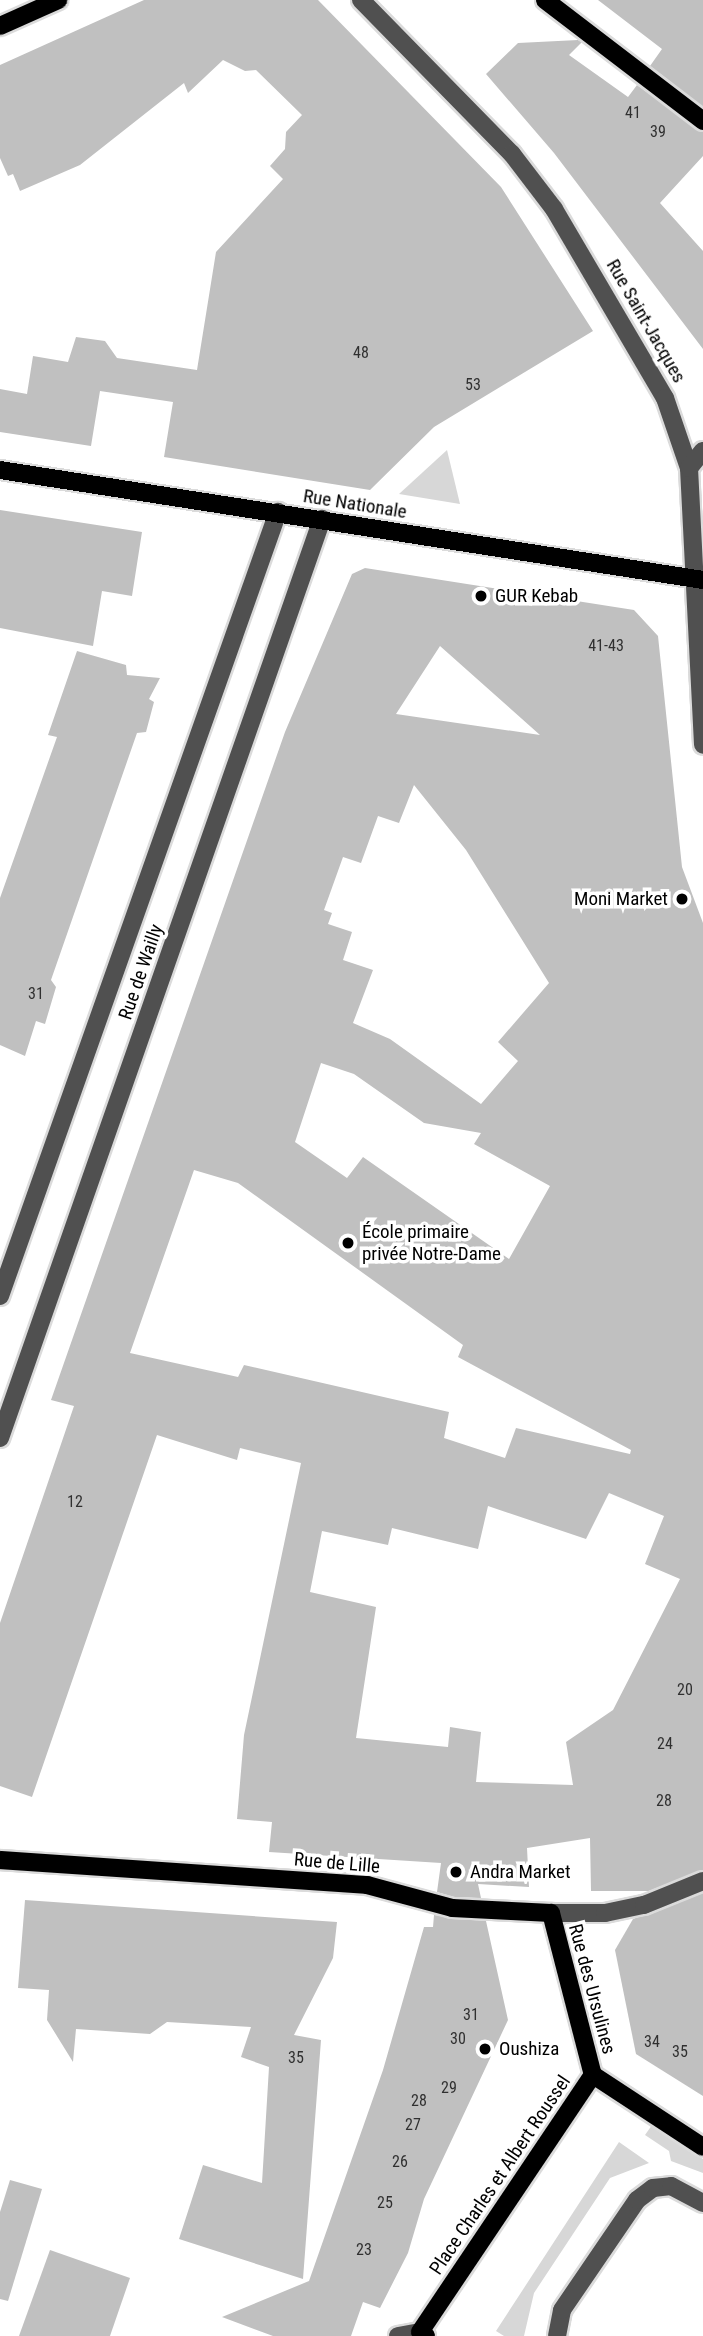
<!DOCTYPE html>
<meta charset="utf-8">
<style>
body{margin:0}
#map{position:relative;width:703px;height:2336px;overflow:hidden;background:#fff;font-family:"Roboto Condensed",sans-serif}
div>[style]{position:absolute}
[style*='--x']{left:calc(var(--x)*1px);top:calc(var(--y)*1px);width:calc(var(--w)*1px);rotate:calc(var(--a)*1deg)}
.green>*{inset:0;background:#d7d7d7}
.building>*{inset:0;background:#c0c0c0}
.roads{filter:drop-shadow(2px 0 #dbdbdb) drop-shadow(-2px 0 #dbdbdb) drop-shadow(0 2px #dbdbdb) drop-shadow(0 -2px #dbdbdb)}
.minor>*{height:18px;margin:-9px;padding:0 9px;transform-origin:9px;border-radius:9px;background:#505050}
.major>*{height:18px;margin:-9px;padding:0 9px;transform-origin:9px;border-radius:9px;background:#000}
.dots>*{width:19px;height:19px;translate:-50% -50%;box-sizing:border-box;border:4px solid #fff;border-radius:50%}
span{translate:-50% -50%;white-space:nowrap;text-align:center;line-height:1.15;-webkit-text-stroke:7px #fff;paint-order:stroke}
.number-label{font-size:16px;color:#303030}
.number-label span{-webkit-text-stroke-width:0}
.street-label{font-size:19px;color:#000}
.poi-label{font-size:19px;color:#000}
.left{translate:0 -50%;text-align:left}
.right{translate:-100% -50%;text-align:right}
</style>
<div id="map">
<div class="green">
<div style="clip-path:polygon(447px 450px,460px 504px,399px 494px)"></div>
<div style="clip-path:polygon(652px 2125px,703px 2159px,703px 2173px,671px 2161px,669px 2151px,645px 2135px)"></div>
<div style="clip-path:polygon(619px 2142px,649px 2163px,610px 2178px,534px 2293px,524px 2336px,504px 2336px,496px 2331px)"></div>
</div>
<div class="building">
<div style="clip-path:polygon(144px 0,318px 0,501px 187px,593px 331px,434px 427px,370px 490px,164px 457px,173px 402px,100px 391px,91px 446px,0 432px,0 389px,27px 394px,33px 356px,68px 362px,76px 337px,105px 341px,117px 358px,197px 370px,216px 252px,283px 179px,270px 166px,285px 149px,286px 132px,302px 115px,256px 70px,245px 71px,223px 60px,188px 93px,184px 83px,80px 165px,20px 191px,13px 174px,8px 176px,0 158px,0 65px)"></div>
<div style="clip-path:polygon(598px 0,703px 0,703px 107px,650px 66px,662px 49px)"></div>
<div style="clip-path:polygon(578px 40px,582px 42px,569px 55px,628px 97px,637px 85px,703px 132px,703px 156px,660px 203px,703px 251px,703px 349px,554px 153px,486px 74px,518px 43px)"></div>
<div style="clip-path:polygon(0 510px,142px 532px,132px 596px,102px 591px,93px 646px,0 628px)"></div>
<div style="clip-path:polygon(evenodd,365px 568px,634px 610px,658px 636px,682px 867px,703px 923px,703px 1870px,649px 1891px,591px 1891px,590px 1838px,527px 1848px,529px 1887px,478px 1884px,481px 1898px,454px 1897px,437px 1892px,441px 1863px,269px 1852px,272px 1822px,237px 1819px,244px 1735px,301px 1463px,240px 1448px,237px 1460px,157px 1435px,32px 1797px,0 1786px,0 1623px,74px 1406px,51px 1400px,285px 732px,352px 574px,365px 568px,440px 646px,540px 735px,396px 714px,440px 646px,365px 568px,414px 785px,466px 850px,549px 983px,498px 1042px,518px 1061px,481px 1104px,390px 1039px,353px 1023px,373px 970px,343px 960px,352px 932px,328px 924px,332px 913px,324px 910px,343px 857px,361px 863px,378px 816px,399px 823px,414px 785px,365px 568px,321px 1063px,354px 1074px,424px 1123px,481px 1133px,474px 1144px,550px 1186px,509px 1259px,363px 1157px,347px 1178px,295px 1142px,321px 1063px,365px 568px,194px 1170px,238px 1183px,463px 1345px,458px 1357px,631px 1450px,630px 1454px,516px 1428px,505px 1458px,444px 1438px,449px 1412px,244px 1365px,238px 1377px,130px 1353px,194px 1170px,365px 568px,609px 1493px,664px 1516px,645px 1564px,680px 1579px,613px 1710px,566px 1742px,573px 1785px,476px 1782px,481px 1732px,450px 1727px,448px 1747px,356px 1738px,376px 1607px,310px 1592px,322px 1531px,388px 1545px,392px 1528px,478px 1549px,488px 1506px,586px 1539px,609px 1493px)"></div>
<div style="clip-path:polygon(77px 651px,126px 665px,127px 675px,160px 678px,149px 699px,154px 702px,146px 732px,137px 733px,51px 980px,56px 987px,45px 1024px,36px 1021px,25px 1056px,0 1045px,0 898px,57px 737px,48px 735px)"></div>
<div style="clip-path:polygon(703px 1893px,703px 2096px,636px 2054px,615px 1950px,633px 1919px)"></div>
<div style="clip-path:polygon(25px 1900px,337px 1922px,333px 1958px,294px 2035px,321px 2040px,303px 2279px,179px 2239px,203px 2165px,262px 2183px,269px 2067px,241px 2057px,251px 2027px,167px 2022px,150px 2034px,76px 2029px,73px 2062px,47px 2020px,49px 1990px,18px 1988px)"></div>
<div style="clip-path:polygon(434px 1915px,486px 1921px,508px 2020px,424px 2199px,408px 2253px,380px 2308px,363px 2302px,351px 2336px,273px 2336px,222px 2317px,309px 2281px,383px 2070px,424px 1927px,433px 1927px)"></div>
<div style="clip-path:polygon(10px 2180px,42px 2189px,8px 2301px,0 2299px,0 2212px)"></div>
<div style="clip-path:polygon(50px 2250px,130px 2278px,110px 2336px,19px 2336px)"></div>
</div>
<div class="roads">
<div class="minor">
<div style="--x:361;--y:0;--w:216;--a:45.6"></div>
<div style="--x:512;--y:154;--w:69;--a:52.6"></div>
<div style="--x:554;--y:209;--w:219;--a:59.6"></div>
<div style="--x:665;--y:398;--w:74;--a:71.1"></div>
<div style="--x:689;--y:468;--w:277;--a:87.1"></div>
<div style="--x:689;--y:468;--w:22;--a:-51"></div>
<div style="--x:0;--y:1296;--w:832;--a:-70.48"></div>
<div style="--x:0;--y:1438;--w:974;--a:-70.69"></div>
<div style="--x:551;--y:1913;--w:54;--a:0"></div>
<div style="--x:605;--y:1913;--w:40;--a:-12"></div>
<div style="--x:644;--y:1905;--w:64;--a:-22.1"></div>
<div style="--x:398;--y:2336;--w:22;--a:-10"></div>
<div style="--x:557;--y:2336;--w:26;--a:-79"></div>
<div style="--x:562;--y:2310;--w:133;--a:-55.7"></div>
<div style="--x:637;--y:2200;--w:20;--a:-37"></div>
<div style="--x:653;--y:2188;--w:18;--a:-6"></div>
<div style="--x:671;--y:2186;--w:36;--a:28"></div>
</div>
<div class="major">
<div style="--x:545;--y:0;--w:199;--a:37.4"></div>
<div style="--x:0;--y:26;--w:64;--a:-24.1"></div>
<div style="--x:0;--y:470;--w:712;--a:8.89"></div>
<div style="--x:0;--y:1860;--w:368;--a:3.9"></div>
<div style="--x:367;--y:1885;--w:88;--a:15.1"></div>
<div style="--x:452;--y:1908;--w:99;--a:2.9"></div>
<div style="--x:551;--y:1913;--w:167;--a:75.5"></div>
<div style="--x:593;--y:2075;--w:131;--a:33.2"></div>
<div style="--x:426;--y:2336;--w:7;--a:-146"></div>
<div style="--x:420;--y:2332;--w:310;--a:-56.1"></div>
</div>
</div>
<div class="dots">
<div style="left:481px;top:596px;background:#000"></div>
<div style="left:682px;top:899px;background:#000"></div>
<div style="left:348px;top:1243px;background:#000"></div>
<div style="left:456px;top:1872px;background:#000"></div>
<div style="left:485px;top:2049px;background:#000"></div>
</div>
<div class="number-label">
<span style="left:633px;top:113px">41</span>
<span style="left:658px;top:132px">39</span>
<span style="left:361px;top:353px">48</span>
<span style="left:473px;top:385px">53</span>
<span style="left:606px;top:646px">41-43</span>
<span style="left:36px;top:994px">31</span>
<span style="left:75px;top:1502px">12</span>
<span style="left:685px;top:1690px">20</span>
<span style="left:665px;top:1744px">24</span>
<span style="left:664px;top:1801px">28</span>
<span style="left:471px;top:2015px">31</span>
<span style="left:458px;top:2039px">30</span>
<span style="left:652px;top:2042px">34</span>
<span style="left:680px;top:2052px">35</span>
<span style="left:296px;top:2058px">35</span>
<span style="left:449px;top:2088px">29</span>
<span style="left:419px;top:2101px">28</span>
<span style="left:413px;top:2125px">27</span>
<span style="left:400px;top:2162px">26</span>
<span style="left:385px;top:2203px">25</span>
<span style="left:364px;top:2250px">23</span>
</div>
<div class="street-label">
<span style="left:646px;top:321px;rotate:60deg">Rue Saint-Jacques</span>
<span style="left:355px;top:504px;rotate:9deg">Rue Nationale</span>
<span style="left:141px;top:972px;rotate:-71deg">Rue de Wailly</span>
<span style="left:337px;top:1863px;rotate:5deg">Rue de Lille</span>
<span style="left:592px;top:1989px;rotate:75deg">Rue des Ursulines</span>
<span style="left:500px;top:2175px;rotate:-56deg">Place Charles et Albert Roussel</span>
</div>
<div class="poi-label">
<span class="left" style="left:495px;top:596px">GUR Kebab</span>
<span class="right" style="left:668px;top:899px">Moni Market</span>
<span class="left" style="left:362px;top:1243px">École primaire<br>privée Notre-Dame</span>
<span class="left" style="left:470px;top:1872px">Andra Market</span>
<span class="left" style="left:499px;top:2049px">Oushiza</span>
</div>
</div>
